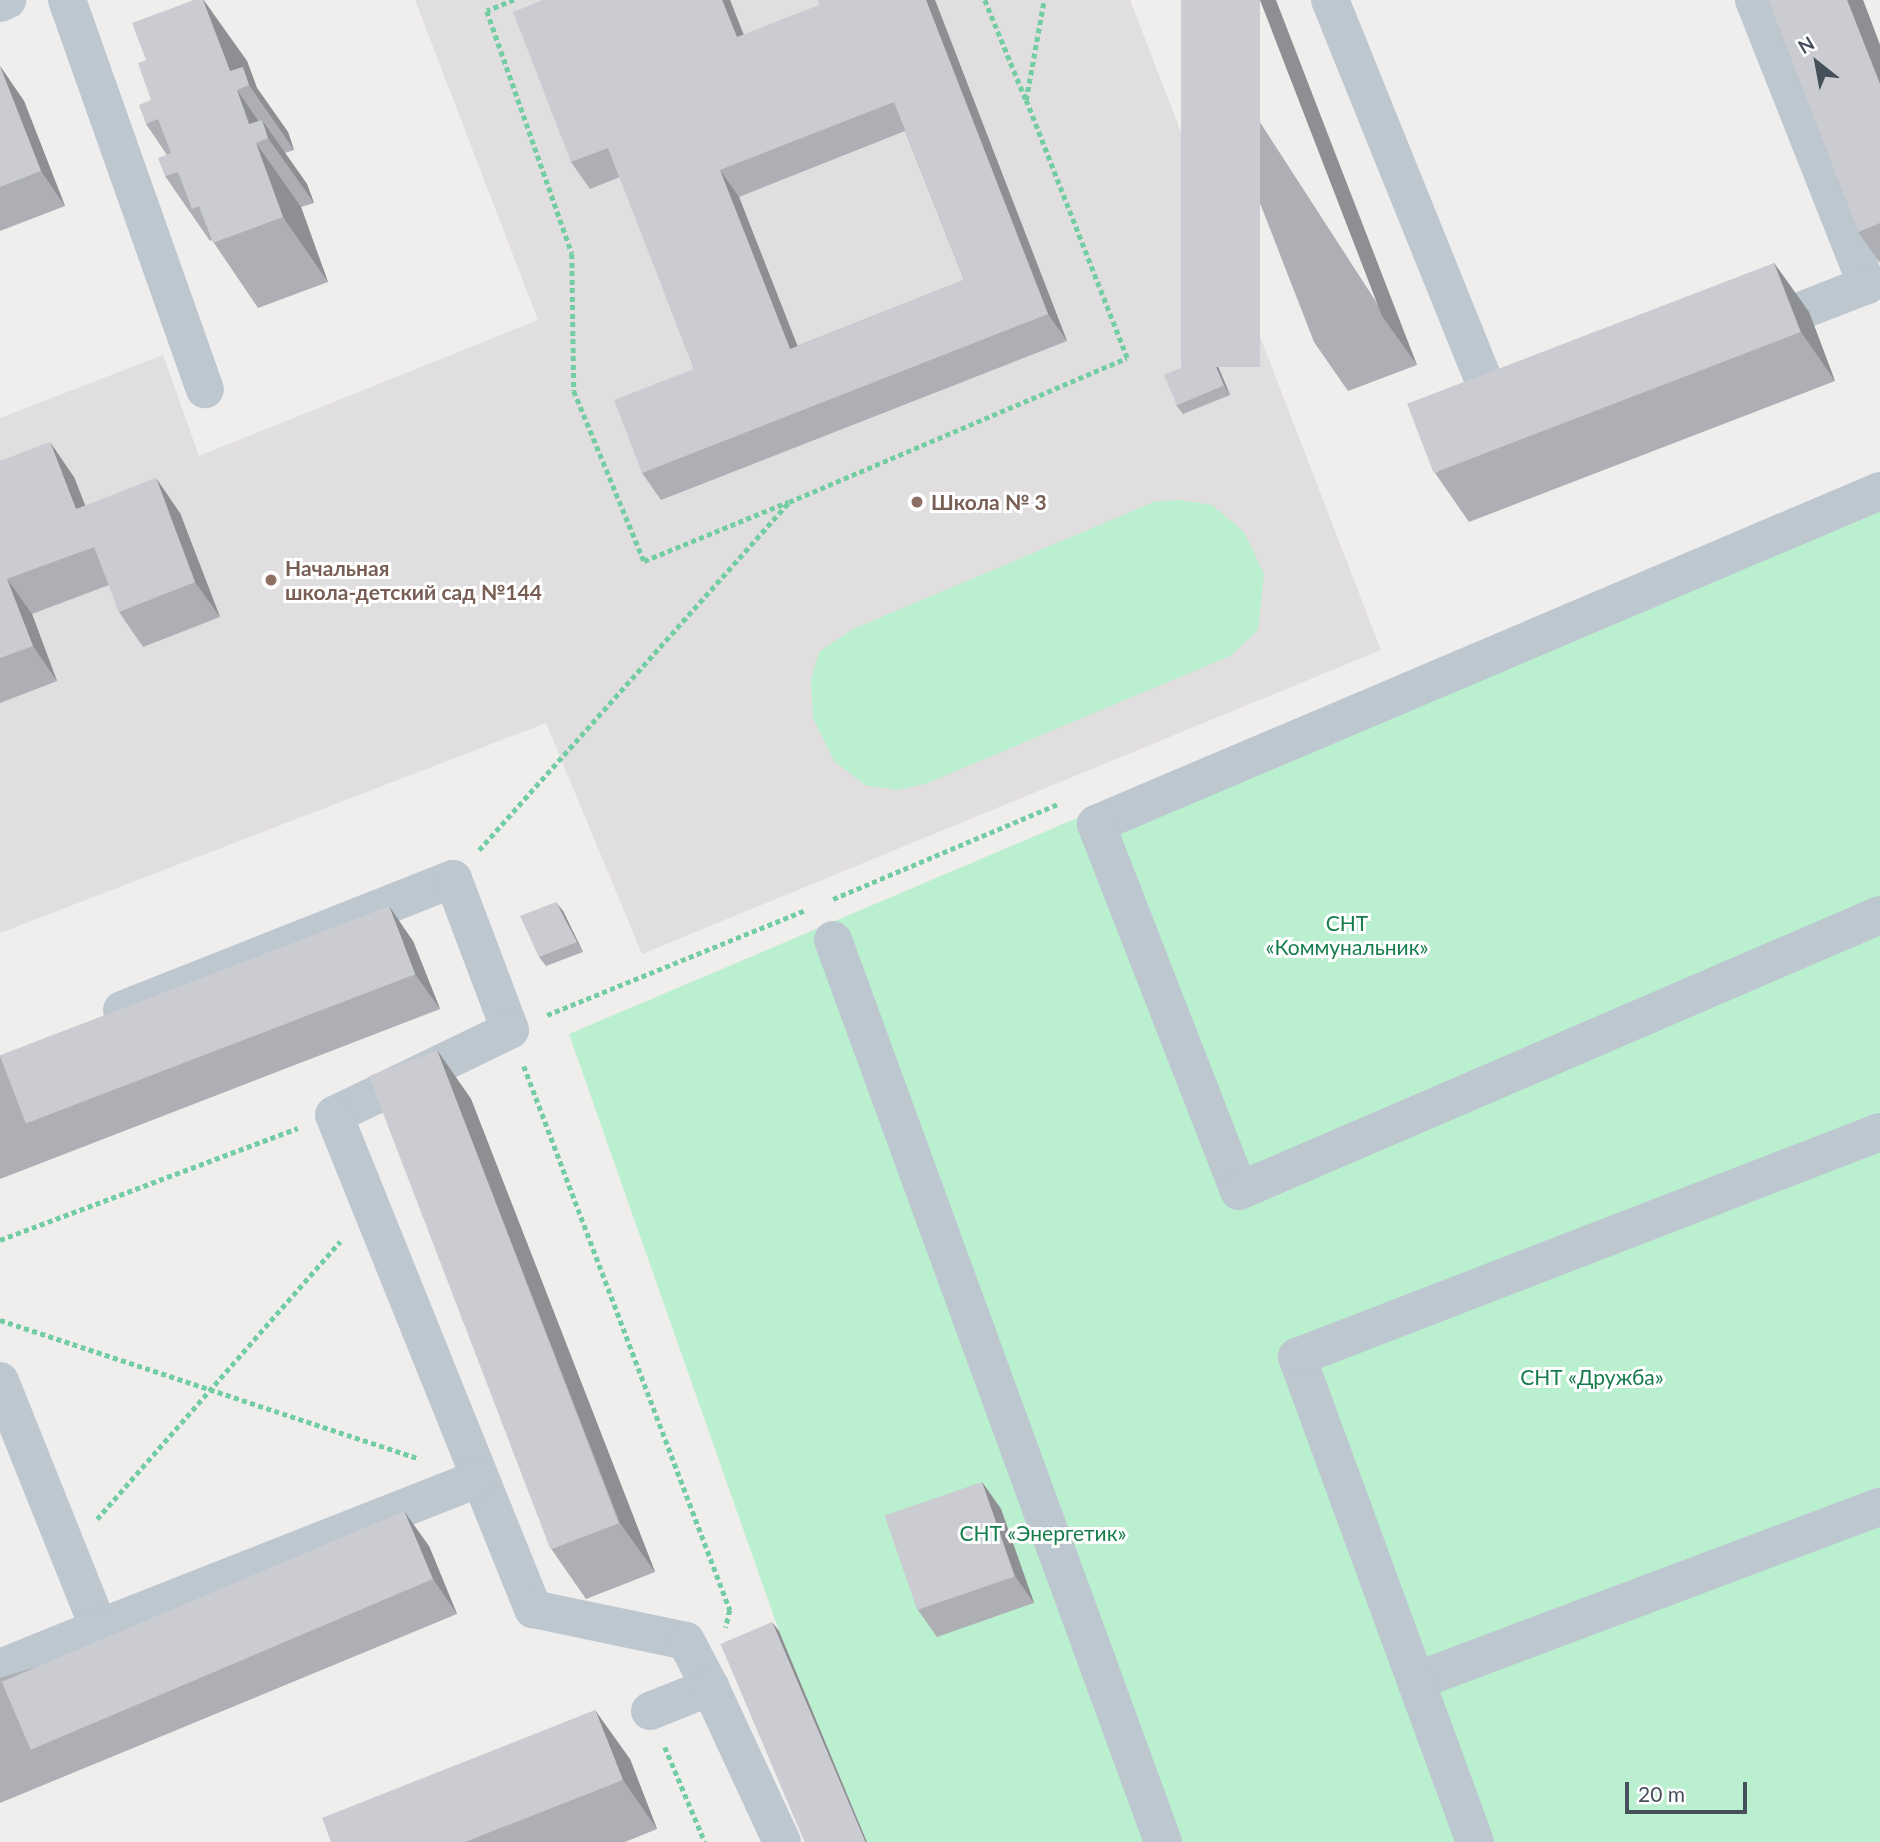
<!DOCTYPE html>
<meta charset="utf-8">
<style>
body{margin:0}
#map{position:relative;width:1880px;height:1842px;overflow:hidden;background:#f0eded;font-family:Lato,sans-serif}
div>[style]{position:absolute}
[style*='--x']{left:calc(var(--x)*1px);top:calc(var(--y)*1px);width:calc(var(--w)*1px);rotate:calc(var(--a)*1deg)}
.education>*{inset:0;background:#e1dedf}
.green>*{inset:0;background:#baefcf}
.path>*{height:4.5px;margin-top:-2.25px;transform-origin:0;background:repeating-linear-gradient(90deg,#72cda2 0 5px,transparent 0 8.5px)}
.minor>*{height:38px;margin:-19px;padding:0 19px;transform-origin:19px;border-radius:19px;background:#bdc7d0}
.wall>*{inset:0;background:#aeafb5}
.shaded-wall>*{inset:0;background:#8d8f93}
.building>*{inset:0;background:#caccd2;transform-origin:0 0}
.dots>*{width:19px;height:19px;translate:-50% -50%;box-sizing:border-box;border:4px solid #fff;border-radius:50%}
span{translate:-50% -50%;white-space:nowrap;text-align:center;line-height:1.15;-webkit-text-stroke:6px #fff;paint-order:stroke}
.education-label{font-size:21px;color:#785e54;font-weight:700}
.left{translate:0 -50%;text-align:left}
.park-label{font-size:21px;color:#157c4b}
.north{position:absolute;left:1782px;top:28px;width:70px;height:70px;-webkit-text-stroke:5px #fff;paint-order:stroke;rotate:329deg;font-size:19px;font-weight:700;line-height:28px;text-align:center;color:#45505b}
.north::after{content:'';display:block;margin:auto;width:24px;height:32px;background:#45505b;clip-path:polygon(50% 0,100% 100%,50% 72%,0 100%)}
.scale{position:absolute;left:1625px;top:1782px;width:122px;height:32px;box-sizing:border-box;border:4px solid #45505b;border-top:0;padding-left:9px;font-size:21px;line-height:24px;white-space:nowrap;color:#45505b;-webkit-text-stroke:5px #fff;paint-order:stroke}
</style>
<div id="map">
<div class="education">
<div style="clip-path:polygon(415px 0,1130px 0,1381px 650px,642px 954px,546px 723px,0 933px,0 418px,163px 355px,199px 456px,538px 320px)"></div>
</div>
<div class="green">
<div style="clip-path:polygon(1880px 477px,1880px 1842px,867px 1842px,779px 1631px,569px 1034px)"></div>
<div style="clip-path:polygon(1179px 500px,1212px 505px,1244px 532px,1264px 574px,1258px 630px,1230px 656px,925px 784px,897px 790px,865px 785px,834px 761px,813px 718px,811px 681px,819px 652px,853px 629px,1154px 502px)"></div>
</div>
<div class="path">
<div style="--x:514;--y:0;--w:29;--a:158"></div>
<div style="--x:487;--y:11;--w:257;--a:70.7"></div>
<div style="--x:572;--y:254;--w:137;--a:89.2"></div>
<div style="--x:574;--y:391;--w:184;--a:67.6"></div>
<div style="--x:644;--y:561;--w:156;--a:-22.3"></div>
<div style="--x:985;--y:0;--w:108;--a:67.7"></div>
<div style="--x:479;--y:850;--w:466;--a:-48.3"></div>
<div style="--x:789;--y:502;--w:367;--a:-23.1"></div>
<div style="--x:1127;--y:358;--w:277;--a:-111.4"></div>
<div style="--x:1026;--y:100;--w:102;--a:-79.8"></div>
<div style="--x:833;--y:899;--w:246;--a:-22.9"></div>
<div style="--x:547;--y:1015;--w:279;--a:-22.1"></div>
<div style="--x:524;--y:1066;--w:582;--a:69.26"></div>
<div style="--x:730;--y:1610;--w:18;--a:103"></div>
<div style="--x:0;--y:1240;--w:318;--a:-20.6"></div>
<div style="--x:0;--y:1320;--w:440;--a:18.3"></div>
<div style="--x:97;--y:1519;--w:369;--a:-48.8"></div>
<div style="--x:665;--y:1747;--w:103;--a:67.2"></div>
</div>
<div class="minor">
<div style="--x:67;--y:0;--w:413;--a:70.5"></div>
<div style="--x:1330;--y:0;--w:456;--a:68"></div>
<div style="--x:1754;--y:0;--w:307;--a:68.4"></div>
<div style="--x:1867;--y:285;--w:119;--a:158.8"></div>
<div style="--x:0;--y:3;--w:8;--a:-23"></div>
<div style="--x:1880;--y:491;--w:852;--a:156.99"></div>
<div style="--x:1096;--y:824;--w:394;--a:68.7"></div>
<div style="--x:1239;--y:1191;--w:698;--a:-23.3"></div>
<div style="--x:833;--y:940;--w:960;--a:69.9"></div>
<div style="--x:122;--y:1010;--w:356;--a:-21.6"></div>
<div style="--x:453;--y:879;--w:161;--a:69.3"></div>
<div style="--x:510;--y:1030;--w:195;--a:154.2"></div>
<div style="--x:334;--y:1115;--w:533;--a:68.06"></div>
<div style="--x:533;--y:1609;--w:156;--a:11.8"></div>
<div style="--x:686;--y:1641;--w:52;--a:62.4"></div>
<div style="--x:0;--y:1381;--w:266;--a:68.2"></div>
<div style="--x:99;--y:1628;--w:409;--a:-21.5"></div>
<div style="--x:0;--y:1668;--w:107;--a:-22"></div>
<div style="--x:1416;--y:1681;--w:496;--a:-20.6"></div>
<div style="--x:650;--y:1711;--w:65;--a:-21.8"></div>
<div style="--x:710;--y:1687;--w:171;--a:65.1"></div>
<div style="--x:1475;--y:1842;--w:517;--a:-110.15"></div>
<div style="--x:1297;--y:1357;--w:625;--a:-21.1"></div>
</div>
<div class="wall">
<div style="clip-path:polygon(194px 0,204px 0,247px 61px,257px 88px,288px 132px,294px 150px,285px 153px,307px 184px,314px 203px,301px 207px,328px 282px,258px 308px,212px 240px,210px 241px,165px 176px,167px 155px,146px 124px,151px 100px,146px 60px)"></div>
<div style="clip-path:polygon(evenodd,730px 0,744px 35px,820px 5px,818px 0,935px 0,1067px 341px,661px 500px,642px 473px,694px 369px,620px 177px,590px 189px,571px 162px,730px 0,905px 131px,964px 280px,797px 346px,739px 197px,905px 131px)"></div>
<div style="clip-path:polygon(1181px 0,1417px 365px,1348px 391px,1314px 342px)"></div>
<div style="clip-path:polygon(1768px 0,1863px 0,1880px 45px,1880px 263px,1858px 232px)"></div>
<div style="clip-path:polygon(0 66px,24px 101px,65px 206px,0 231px)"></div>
<div style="clip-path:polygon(1774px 263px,1809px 312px,1835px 381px,1469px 522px,1435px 473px)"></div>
<div style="clip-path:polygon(1217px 364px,1230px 395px,1183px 414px,1176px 405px)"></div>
<div style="clip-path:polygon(0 461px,74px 477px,85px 505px,180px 513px,220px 617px,143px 647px,119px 612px,109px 585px,32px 614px,57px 681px,0 703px)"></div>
<div style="clip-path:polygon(563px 911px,583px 952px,546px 966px,539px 957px)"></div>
<div style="clip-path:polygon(413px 941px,440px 1009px,0 1179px,0 1056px)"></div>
<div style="clip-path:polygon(437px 1050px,471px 1099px,655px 1572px,586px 1599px,552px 1550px)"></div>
<div style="clip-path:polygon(982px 1482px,1001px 1509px,1034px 1603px,937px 1637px,918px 1610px)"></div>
<div style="clip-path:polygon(429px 1546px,457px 1614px,0 1803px,0 1678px)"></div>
<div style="clip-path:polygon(630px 1759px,657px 1829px,625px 1842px,331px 1842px)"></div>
</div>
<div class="shaded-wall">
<div style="clip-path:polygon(203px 0,247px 61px,257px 88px,288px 132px,294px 150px,249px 85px,230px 71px)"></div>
<div style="clip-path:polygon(722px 0,730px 0,755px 64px,737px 37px)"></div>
<div style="clip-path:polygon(926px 0,935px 0,1067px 341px,1048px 314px)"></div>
<div style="clip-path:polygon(1260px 0,1276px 0,1417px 365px,1382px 316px)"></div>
<div style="clip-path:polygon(1847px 0,1863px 0,1880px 45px,1880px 84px)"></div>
<div style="clip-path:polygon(0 66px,24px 101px,65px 206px,41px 171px)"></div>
<div style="clip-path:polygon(237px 90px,266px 132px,262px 120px,307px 184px,314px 203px,268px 138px,249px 124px)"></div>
<div style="clip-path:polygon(256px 143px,301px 207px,328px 282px,283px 217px)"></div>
<div style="clip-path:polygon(720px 170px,739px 197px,809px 375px,790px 349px)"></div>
<div style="clip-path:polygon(1774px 263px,1809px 312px,1835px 381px,1801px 332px)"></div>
<div style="clip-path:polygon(1211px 355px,1217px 364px,1230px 395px,1224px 385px)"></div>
<div style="clip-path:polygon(50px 442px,74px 477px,100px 544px,76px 509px)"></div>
<div style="clip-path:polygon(156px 478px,180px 513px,220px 617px,195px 582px)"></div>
<div style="clip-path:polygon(7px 579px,32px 614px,57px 681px,33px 646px)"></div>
<div style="clip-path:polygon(556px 902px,563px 911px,583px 952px,577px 942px)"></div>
<div style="clip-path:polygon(389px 906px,413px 941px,440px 1009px,415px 974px)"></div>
<div style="clip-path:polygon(437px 1050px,471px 1099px,655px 1572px,620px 1523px)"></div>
<div style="clip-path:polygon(982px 1482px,1001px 1509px,1034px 1603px,1015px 1576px)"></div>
<div style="clip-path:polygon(404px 1511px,429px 1546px,457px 1614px,433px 1579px)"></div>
<div style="clip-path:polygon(772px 1622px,779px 1631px,867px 1842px,865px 1842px)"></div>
<div style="clip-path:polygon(595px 1710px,630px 1759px,657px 1829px,623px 1780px)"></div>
</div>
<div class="building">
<div style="clip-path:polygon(194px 0,203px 0,230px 71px,243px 67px,249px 85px,237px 90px,249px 124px,262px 120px,268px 138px,256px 143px,283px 217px,213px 243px,199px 206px,192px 209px,178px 172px,165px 176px,158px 158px,171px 153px,158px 119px,146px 124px,139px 105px,151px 100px,138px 63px,146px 60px,132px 23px)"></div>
<div style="clip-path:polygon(evenodd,543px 0,722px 0,737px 37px,820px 5px,818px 0,926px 0,1048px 314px,642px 473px,614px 400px,694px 369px,608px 148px,571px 162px,513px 12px,543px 0,894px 102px,964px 280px,790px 349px,720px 170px,894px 102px)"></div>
<div style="left:1181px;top:0;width:79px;height:367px"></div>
<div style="clip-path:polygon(1768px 0,1847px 0,1880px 84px,1880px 223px,1858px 232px)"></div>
<div style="clip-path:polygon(0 66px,41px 171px,0 187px)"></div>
<div style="left:1774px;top:263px;width:74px;height:393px;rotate:69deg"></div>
<div style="left:1211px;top:355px;width:33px;height:51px;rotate:67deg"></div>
<div style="clip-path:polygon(50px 442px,76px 509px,156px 478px,195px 582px,119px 612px,94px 547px,7px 579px,33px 646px,0 658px,0 461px)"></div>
<div style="clip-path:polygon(556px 902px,577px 942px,539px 957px,520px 916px)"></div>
<div style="left:389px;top:906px;width:73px;height:417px;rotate:69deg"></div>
<div style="left:437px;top:1050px;width:507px;height:73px;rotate:69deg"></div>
<div style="left:982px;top:1482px;width:100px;height:103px;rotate:71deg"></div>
<div style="left:404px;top:1511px;width:74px;height:437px;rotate:67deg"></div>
<div style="left:772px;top:1622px;width:239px;height:56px;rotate:67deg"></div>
<div style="clip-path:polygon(595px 1710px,623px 1780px,465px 1842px,331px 1842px,322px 1818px)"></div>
</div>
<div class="dots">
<div style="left:917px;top:502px;background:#8d6e63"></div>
<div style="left:271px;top:580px;background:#8d6e63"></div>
</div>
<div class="education-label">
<span class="left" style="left:931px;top:502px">Школа № 3</span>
<span class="left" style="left:285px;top:580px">Начальная<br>школа-детский сад №144</span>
</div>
<div class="park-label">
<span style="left:1347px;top:935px">СНТ<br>«Коммунальник»</span>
<span style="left:1592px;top:1377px">СНТ «Дружба»</span>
<span style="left:1043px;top:1533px">СНТ «Энергетик»</span>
</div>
<div class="north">N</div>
<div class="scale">20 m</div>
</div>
